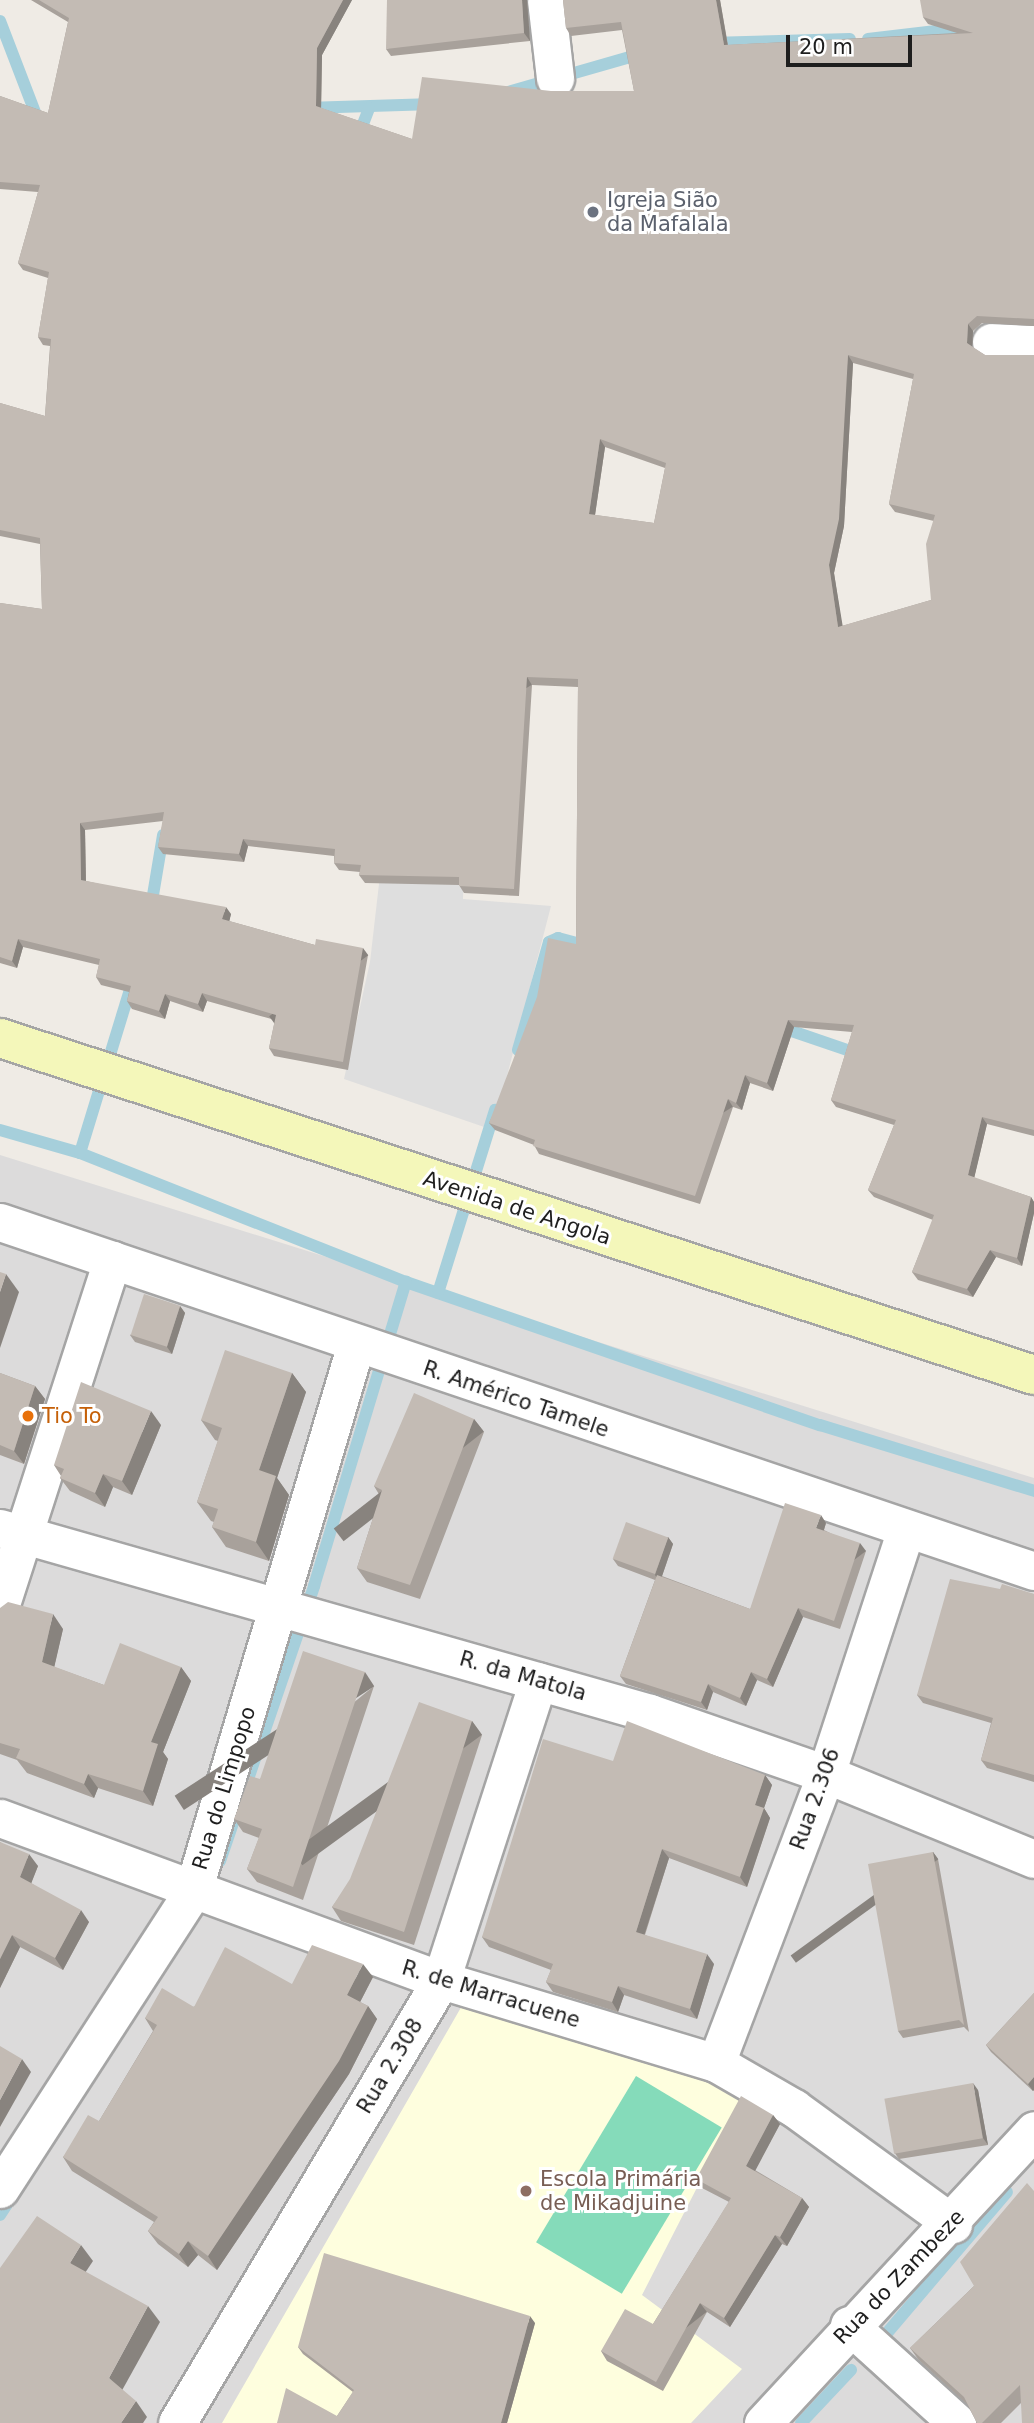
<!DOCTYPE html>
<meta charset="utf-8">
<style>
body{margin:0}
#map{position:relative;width:1034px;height:2423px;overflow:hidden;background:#efebe5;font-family:"DejaVu Sans",sans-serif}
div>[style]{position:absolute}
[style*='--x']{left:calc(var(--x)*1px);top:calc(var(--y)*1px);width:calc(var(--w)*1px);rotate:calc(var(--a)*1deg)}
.residential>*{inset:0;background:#dcdbdb}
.education>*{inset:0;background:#fefede}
.pitch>*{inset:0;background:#85dbba;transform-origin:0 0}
.parking>*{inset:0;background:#dedede}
.stream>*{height:12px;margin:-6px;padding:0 6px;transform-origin:6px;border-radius:6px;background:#a6cfdb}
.roads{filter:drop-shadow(2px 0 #a5a5a5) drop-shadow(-2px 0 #a5a5a5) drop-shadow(0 2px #a5a5a5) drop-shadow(0 -2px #a5a5a5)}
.street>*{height:37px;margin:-18.5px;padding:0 18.5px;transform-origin:18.5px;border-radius:18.5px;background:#fff}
.secondary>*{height:38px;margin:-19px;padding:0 19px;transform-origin:19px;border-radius:19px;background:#f4f7ba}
.wall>*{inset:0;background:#a8a19b}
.shaded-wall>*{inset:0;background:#88837e;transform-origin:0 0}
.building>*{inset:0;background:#c3bbb4;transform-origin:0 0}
.dots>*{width:19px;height:19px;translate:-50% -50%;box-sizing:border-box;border:4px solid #fff;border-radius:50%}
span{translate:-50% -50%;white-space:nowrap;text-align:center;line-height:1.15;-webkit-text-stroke:6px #fff;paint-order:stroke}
.worship-label{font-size:21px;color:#5b616d}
.left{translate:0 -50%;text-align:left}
.street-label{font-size:21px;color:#1e1e1e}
.food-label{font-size:21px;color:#c56008}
.education-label{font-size:21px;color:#785e54}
.scale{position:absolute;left:786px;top:35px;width:126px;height:32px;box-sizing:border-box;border:4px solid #1e1e1e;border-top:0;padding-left:9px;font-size:21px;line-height:24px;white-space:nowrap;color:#1e1e1e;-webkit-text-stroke:5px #fff;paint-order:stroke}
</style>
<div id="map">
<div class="residential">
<div style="clip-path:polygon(0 1155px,1034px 1478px,1034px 2423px,0 2423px)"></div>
</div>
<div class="education">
<div style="clip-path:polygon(467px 1997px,749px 2086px,642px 2295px,742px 2369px,691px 2423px,222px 2423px)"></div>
</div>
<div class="pitch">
<div style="left:636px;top:2076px;width:100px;height:194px;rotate:31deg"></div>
</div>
<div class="parking">
<div style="clip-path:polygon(383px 849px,464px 854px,463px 899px,551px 906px,493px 1130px,344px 1079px,370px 962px)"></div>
</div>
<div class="stream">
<div style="--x:0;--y:21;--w:111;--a:69"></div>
<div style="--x:868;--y:39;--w:94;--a:-6.7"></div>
<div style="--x:710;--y:43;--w:140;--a:-1.6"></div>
<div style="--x:508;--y:92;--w:141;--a:-16"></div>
<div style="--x:306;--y:108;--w:128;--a:-1.8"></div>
<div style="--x:358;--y:137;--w:31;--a:-69"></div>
<div style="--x:151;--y:907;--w:73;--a:-80.5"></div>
<div style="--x:777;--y:1026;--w:87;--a:18.9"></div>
<div style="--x:518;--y:1050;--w:112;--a:-74"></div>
<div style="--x:549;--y:942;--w:10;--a:-24"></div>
<div style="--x:558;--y:938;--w:34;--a:15"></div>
<div style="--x:0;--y:1130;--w:83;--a:16"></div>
<div style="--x:80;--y:1153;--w:351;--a:21.6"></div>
<div style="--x:406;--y:1282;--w:438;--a:19.1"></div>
<div style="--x:820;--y:1425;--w:224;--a:17.1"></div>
<div style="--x:80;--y:1153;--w:175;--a:-73"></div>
<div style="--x:438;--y:1293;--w:192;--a:-72.7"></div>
<div style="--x:220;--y:1861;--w:291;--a:-71.1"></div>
<div style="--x:314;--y:1586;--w:318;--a:-73.2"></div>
<div style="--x:0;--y:2215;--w:27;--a:-57"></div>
<div style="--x:887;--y:2333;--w:185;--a:-49.6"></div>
<div style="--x:801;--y:2423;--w:73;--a:-46.7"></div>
</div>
<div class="roads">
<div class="street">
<div style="--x:546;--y:0;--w:79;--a:83.4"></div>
<div style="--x:991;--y:342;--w:43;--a:2.7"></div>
<div style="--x:0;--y:1222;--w:1091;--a:18.65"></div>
<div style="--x:0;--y:1528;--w:676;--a:15.89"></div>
<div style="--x:650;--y:1713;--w:186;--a:19.1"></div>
<div style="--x:826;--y:1774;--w:225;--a:22.2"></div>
<div style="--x:0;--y:1607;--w:365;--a:-72.1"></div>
<div style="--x:0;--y:1818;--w:470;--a:20.2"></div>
<div style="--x:441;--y:1980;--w:287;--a:16.8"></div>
<div style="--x:716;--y:2063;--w:90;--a:30"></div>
<div style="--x:794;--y:2108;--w:197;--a:36.1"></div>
<div style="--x:716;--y:2063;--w:309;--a:-69.2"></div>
<div style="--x:826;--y:1774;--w:255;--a:-71.9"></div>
<div style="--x:0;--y:2189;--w:355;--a:-57.1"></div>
<div style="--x:193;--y:1891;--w:571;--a:-73.41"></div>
<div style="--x:849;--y:2325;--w:146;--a:42.2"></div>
<div style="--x:177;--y:2423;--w:516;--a:-59.21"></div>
<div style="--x:441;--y:1980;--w:314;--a:-72"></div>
<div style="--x:763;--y:2423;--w:399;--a:-47.2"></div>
</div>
<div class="secondary">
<div style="--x:0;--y:1038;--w:1088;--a:18.05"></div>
</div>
</div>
<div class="wall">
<div style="clip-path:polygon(evenodd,31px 0,352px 0,322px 55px,321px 108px,412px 139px,551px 91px,634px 91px,622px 30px,571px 36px,566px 28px,563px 0,720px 0,728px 45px,957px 33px,928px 24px,923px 17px,1034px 0,1034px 326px,982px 323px,973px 331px,972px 347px,985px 355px,1034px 355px,1034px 1136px,987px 1124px,974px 1178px,1031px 1197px,1034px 1202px,1034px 1213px,1022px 1266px,996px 1257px,973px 1297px,918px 1280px,912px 1272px,933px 1220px,874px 1197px,868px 1190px,894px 1125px,836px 1107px,831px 1100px,852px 1032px,794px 1027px,773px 1091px,750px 1083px,742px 1110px,733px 1107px,700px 1204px,539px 1154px,534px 1145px,495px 1130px,489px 1123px,576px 944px,578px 687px,532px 685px,519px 896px,464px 893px,459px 885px,365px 883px,359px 875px,360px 872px,339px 870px,334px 863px,334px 856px,248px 846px,244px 862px,163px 854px,158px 847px,163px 821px,85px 830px,86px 881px,231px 914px,229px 921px,315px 945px,368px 955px,348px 1070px,274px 1056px,269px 1048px,275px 1020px,207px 1001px,203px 1012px,170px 1001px,165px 1019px,132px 1009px,127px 1001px,129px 992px,101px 985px,96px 977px,99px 965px,23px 947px,17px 968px,0 963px,0 603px,42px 609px,40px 544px,0 536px,0 403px,45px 416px,50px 346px,43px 345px,38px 337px,48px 278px,23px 270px,18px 263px,38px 192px,0 189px,0 96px,48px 113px,68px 22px,31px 0,853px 363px,913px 379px,889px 504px,895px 512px,934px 521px,931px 600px,842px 626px,834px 573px,844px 526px,853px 363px,31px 0,605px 447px,665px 468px,654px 523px,595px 515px,605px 447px)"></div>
<div style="clip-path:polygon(527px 0,530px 41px,391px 56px,386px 49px)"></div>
<div style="clip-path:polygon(180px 1306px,185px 1313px,172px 1354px,135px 1342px,130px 1335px)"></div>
<div style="clip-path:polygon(0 1373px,35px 1386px,45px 1399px,24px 1464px,0 1455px)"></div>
<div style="clip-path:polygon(292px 1373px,306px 1392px,277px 1478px,289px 1495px,269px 1561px,226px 1547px,212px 1527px,214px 1522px,211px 1521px,197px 1502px,218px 1441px,215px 1440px,201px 1420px)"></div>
<div style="clip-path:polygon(474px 1419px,484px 1432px,420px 1599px,367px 1582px,357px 1568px,380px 1496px,374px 1486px)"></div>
<div style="clip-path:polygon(161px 1425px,132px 1495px,113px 1487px,105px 1507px,70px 1491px,60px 1478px,61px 1476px,54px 1465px)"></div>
<div style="clip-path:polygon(826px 1523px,824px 1530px,866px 1551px,840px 1629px,803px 1617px,773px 1687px,757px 1680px,746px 1706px,713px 1692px,707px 1710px,626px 1684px,620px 1676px,655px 1580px,618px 1566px,613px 1559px,668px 1537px,673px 1544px,662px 1576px,750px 1609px)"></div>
<div style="clip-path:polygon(1000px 1589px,1034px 1594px,1034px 1782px,987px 1768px,981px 1760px,991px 1723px,923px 1703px,917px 1695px)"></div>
<div style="clip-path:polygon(0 1608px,63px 1629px,54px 1667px,104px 1685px,181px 1667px,191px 1681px,163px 1752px,168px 1759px,153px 1806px,98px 1788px,94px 1798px,27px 1773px,17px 1760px,0 1754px)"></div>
<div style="clip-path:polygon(374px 1686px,303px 1900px,257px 1882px,247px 1869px,259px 1838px,243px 1832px,234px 1819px,260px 1779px)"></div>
<div style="clip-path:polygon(472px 1721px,482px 1735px,414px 1945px,341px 1921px,332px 1907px)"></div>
<div style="clip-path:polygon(613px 1761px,765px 1775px,772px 1785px,764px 1808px,770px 1818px,747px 1887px,669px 1858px,645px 1935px,714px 1964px,697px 2019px,624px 1995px,618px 2012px,553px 1992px,546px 1982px,551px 1970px,489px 1947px,482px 1937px)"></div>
<div style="clip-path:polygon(0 1842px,38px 1866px,31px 1883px,89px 1922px,63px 1970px,20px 1947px,0 1988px)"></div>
<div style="clip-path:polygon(933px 1852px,938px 1859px,969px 2032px,964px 2027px,903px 2038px,898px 2031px)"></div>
<div style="clip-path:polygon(373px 1977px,360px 2002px,368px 2006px,377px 2019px,349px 2074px,217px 2270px,198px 2255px,188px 2267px,158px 2244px,148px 2231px,154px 2222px,72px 2171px,63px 2157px,99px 2121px,153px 2031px,145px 2018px,292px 1984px)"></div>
<div style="clip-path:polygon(1034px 1993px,1034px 2090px,1033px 2091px,991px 2052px,986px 2045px)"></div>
<div style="clip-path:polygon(978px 2090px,988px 2145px,899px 2159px,894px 2152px)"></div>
<div style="clip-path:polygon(773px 2115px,780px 2124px,755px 2170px,802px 2198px,809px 2207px,787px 2246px,782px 2244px,730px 2327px,707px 2312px,663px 2391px,607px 2361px,601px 2351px,653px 2324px,729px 2202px,702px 2188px,696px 2179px)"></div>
<div style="clip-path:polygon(1034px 2191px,1021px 2403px,1001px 2423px,977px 2423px,967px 2404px,918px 2359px,910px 2348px,974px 2286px)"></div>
<div style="clip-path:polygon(535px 2323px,507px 2423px,277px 2423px,337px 2416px,353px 2392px,303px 2354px,298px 2347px)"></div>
</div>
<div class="shaded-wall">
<div style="clip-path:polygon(343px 0,352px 0,322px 55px,321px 113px,316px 106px,317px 48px)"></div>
<div style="clip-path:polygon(522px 0,527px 0,530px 41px,524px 33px)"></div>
<div style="clip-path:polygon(716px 0,720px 0,729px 53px,724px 45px)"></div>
<div style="clip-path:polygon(968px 324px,973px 331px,972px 351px,967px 343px)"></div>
<div style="clip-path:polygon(848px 355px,853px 363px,844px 526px,834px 573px,844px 634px,838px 627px,829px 565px)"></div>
<div style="clip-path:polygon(600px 439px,605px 447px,594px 522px,589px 514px)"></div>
<div style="left:527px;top:677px;width:9px;height:212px;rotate:58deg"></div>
<div style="clip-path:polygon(80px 823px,85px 830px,86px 887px,81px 880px)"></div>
<div style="clip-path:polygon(243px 839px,248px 846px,244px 862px,239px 854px)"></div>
<div style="clip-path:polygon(226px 907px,231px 914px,228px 927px,222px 919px)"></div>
<div style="clip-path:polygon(18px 939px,23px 947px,17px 968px,12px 961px)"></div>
<div style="left:363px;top:948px;width:9px;height:116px;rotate:54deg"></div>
<div style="clip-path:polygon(202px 993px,207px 1001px,203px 1012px,198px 1004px)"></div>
<div style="clip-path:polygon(165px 994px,170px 1001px,165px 1019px,159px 1011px)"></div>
<div style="clip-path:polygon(788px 1020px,794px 1027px,773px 1091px,767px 1083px)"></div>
<div style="clip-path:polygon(745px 1075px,750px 1083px,742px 1110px,736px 1103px)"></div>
<div style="left:728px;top:1099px;width:9px;height:102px;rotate:58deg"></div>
<div style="clip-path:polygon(982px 1117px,987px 1124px,973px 1183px,968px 1175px)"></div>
<div style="clip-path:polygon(1031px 1197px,1034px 1202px,1034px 1213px,1022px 1266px,1017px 1258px)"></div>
<div style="clip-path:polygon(990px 1250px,996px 1257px,973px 1297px,967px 1289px)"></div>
<div style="clip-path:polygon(6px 1274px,19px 1292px,0 1348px,0 1292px)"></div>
<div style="clip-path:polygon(180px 1306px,185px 1313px,172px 1354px,167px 1347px)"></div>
<div style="clip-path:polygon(292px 1373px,306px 1392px,277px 1478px,289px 1495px,269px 1561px,256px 1542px,259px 1470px)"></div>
<div style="clip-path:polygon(35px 1386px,45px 1399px,24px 1464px,14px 1451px)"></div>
<div style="clip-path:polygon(151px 1411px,161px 1425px,132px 1495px,122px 1481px)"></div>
<div style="left:474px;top:1419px;width:16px;height:178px;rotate:52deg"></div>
<div style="clip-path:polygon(103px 1474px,113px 1487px,105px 1507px,95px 1493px)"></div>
<div style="clip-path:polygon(821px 1515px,826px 1523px,822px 1536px,816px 1528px)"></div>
<div style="clip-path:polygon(668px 1537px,673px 1544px,660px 1582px,655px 1575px)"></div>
<div style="left:860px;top:1543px;width:10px;height:82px;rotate:53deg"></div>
<div style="clip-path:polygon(798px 1608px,803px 1617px,773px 1687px,767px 1679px)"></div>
<div style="clip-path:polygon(53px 1614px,63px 1629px,52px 1677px,42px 1662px)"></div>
<div style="clip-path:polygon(181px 1667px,191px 1681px,163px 1752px,168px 1759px,153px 1806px,143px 1791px,151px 1742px)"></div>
<div style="left:365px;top:1672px;width:17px;height:227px;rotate:57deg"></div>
<div style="clip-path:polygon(751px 1672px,757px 1680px,746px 1706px,740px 1698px)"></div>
<div style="clip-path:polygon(708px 1684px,713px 1692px,707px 1710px,701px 1702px)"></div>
<div style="left:472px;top:1721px;width:17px;height:222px;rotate:54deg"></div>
<div style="clip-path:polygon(88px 1774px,98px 1788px,94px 1798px,84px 1784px)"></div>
<div style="clip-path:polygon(765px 1775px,772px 1785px,764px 1808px,770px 1818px,747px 1887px,740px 1877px,755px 1805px)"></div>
<div style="clip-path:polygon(662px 1849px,669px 1858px,642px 1942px,636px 1932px)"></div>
<div style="left:933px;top:1852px;width:9px;height:176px;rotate:54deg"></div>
<div style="clip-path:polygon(29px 1854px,38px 1866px,29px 1889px,20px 1877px)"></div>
<div style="clip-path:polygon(81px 1910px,89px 1922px,63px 1970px,55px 1958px)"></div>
<div style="clip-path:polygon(12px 1935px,20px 1947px,0 1988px,0 1959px)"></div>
<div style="clip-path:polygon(707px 1954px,714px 1964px,697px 2019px,690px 2009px)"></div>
<div style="clip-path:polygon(363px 1964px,373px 1977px,357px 2008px,347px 1995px)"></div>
<div style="clip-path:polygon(618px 1986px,624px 1995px,618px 2012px,612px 2002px)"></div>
<div style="clip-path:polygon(368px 2006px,377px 2019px,349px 2074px,217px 2270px,208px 2256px)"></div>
<div style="clip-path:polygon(22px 2059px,31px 2072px,0 2127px,0 2100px)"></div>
<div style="clip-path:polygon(1034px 2077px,1034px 2090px,1033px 2091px,1028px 2084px)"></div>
<div style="clip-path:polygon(973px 2083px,978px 2090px,988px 2145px,983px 2138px)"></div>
<div style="clip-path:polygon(773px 2115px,780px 2124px,753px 2175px,746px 2166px)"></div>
<div style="clip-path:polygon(802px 2198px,809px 2207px,787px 2246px,780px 2237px)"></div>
<div style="clip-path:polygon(775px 2235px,782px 2244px,730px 2327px,724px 2318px)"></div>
<div style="clip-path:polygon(188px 2241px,198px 2255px,188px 2267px,179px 2254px)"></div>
<div style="clip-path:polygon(81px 2245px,93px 2261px,81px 2279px,70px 2263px)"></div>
<div style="left:700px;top:2303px;width:11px;height:90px;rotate:52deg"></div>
<div style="clip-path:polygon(148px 2306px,160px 2322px,120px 2394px,109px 2378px)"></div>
<div style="clip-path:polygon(530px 2316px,535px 2323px,507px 2423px,501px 2423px)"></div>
<div style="clip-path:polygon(136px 2401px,147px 2417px,143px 2423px,121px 2423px)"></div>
</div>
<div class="building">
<div style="clip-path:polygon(evenodd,39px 0,343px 0,317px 48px,316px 106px,412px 139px,422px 77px,551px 91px,634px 91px,621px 22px,566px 28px,563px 0,716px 0,724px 45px,973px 33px,923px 17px,920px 0,1034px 0,1034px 319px,977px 316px,968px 324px,967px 343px,985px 355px,1034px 355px,1034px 1130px,982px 1117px,968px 1175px,1031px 1197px,1017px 1258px,990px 1250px,967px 1289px,912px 1272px,934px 1215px,868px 1190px,896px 1120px,831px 1100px,854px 1025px,788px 1020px,767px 1083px,745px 1075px,736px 1103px,728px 1099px,695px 1196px,533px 1146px,535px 1140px,489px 1123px,537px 997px,548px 938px,576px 944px,578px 679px,527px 677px,514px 889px,459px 886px,459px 877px,359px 875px,361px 865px,334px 863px,335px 849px,243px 839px,239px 854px,158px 847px,164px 812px,80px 823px,81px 880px,226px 907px,222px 919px,315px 945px,316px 939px,363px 948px,343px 1062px,269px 1048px,276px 1015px,202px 993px,198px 1004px,165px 994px,159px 1011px,127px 1001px,131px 986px,96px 977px,100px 959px,18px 939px,12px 961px,0 957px,0 603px,42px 609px,40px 538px,0 530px,0 403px,45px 416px,51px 339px,38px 337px,49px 272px,18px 263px,40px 185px,0 182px,0 96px,48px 113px,69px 18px,39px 0,848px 355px,914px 374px,889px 504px,935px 515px,926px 544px,931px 600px,838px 627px,829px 565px,839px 519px,848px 355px,39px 0,600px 439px,666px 463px,654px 523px,589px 514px,600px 439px)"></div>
<div style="clip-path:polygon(387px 0,522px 0,524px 33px,386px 49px)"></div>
<div style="clip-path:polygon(0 1272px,6px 1274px,0 1292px)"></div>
<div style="left:144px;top:1294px;width:38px;height:43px;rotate:18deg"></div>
<div style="clip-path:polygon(225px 1350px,292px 1373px,259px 1470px,276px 1476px,256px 1542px,212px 1527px,218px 1509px,197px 1502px,222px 1428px,201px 1420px)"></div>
<div style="clip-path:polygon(0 1373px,35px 1386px,14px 1451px,0 1445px)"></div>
<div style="clip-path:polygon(81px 1382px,151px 1411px,122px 1481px,103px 1474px,95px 1493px,60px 1478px,64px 1469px,54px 1465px)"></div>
<div style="clip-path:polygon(414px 1393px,474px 1419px,410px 1585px,357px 1568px,382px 1490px,374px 1486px)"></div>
<div style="clip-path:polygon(785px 1503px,821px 1515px,816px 1528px,860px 1543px,834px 1621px,798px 1608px,767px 1679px,751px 1672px,740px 1698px,708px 1684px,701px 1702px,620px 1676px,657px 1575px,750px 1609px)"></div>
<div style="left:626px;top:1522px;width:45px;height:39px;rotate:20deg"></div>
<div style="clip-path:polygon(950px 1579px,1000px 1589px,1002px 1584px,1034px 1594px,1034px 1775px,981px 1760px,993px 1718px,917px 1695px)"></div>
<div style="clip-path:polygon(8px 1602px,53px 1614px,42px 1662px,104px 1685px,120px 1643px,181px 1667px,151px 1742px,158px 1744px,143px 1791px,88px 1774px,84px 1784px,16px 1758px,20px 1749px,0 1743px,0 1608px)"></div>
<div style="clip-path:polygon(303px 1651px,365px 1672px,293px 1887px,247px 1869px,262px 1829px,234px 1819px,250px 1776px,260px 1779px)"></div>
<div style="clip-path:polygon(419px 1702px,472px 1721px,404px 1932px,332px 1907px,350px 1879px)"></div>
<div style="clip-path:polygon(627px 1721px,765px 1775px,755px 1805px,764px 1808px,740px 1877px,662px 1849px,636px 1932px,707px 1954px,690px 2009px,618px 1986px,612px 2002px,546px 1982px,553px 1964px,482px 1937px,543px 1739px,613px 1761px)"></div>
<div style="clip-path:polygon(0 1842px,29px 1854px,20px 1877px,81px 1910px,55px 1958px,12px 1935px,0 1959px)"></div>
<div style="clip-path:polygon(933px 1852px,964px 2025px,959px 2020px,898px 2031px,868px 1864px)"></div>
<div style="clip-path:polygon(312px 1945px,363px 1964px,347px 1995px,368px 2006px,339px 2061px,208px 2256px,188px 2241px,179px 2254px,148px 2231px,158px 2217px,63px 2157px,88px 2115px,99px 2121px,157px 2025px,145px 2018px,162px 1988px,194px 2007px,225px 1947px,292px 1984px)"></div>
<div style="clip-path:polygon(1034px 1993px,1034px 2077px,1028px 2084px,986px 2045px)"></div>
<div style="clip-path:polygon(0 2046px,22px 2059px,0 2100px)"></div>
<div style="left:973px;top:2083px;width:56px;height:90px;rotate:80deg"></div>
<div style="clip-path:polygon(741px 2096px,773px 2115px,746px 2166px,802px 2198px,780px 2237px,775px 2235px,724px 2318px,700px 2303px,656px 2382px,601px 2351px,625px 2309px,653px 2324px,731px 2198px,696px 2179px)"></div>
<div style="clip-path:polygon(1027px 2183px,1034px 2191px,1034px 2423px,1022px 2423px,1020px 2385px,982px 2423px,977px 2423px,964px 2397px,910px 2348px,974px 2286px,960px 2262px)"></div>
<div style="clip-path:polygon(37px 2216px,81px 2245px,70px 2263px,148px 2306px,109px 2378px,136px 2401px,121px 2423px,0 2423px,0 2268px)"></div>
<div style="clip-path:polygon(324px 2253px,530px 2316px,501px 2423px,277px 2423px,286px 2388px,337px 2416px,354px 2390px,298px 2347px)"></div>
</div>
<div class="dots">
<div style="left:593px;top:212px;background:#6b7280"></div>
<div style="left:28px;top:1416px;background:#e8710a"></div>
<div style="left:526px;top:2191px;background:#8d6e63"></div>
</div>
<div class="worship-label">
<span class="left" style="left:607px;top:212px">Igreja Sião<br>da Mafalala</span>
</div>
<div class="street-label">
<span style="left:517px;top:1208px;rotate:18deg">Avenida de Angola</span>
<span style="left:516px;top:1399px;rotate:19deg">R. Américo Tamele</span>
<span style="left:523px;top:1676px;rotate:16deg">R. da Matola</span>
<span style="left:224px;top:1788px;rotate:-73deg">Rua do Limpopo</span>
<span style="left:815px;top:1799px;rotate:-70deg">Rua 2.306</span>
<span style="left:491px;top:1994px;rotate:17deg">R. de Marracuene</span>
<span style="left:390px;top:2066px;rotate:-59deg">Rua 2.308</span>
<span style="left:899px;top:2277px;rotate:-46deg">Rua do Zambeze</span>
</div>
<div class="food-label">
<span class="left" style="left:42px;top:1416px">Tio To</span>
</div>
<div class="education-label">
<span class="left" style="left:540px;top:2191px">Escola Primária<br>de Mikadjuine</span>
</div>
<div class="scale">20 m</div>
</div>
